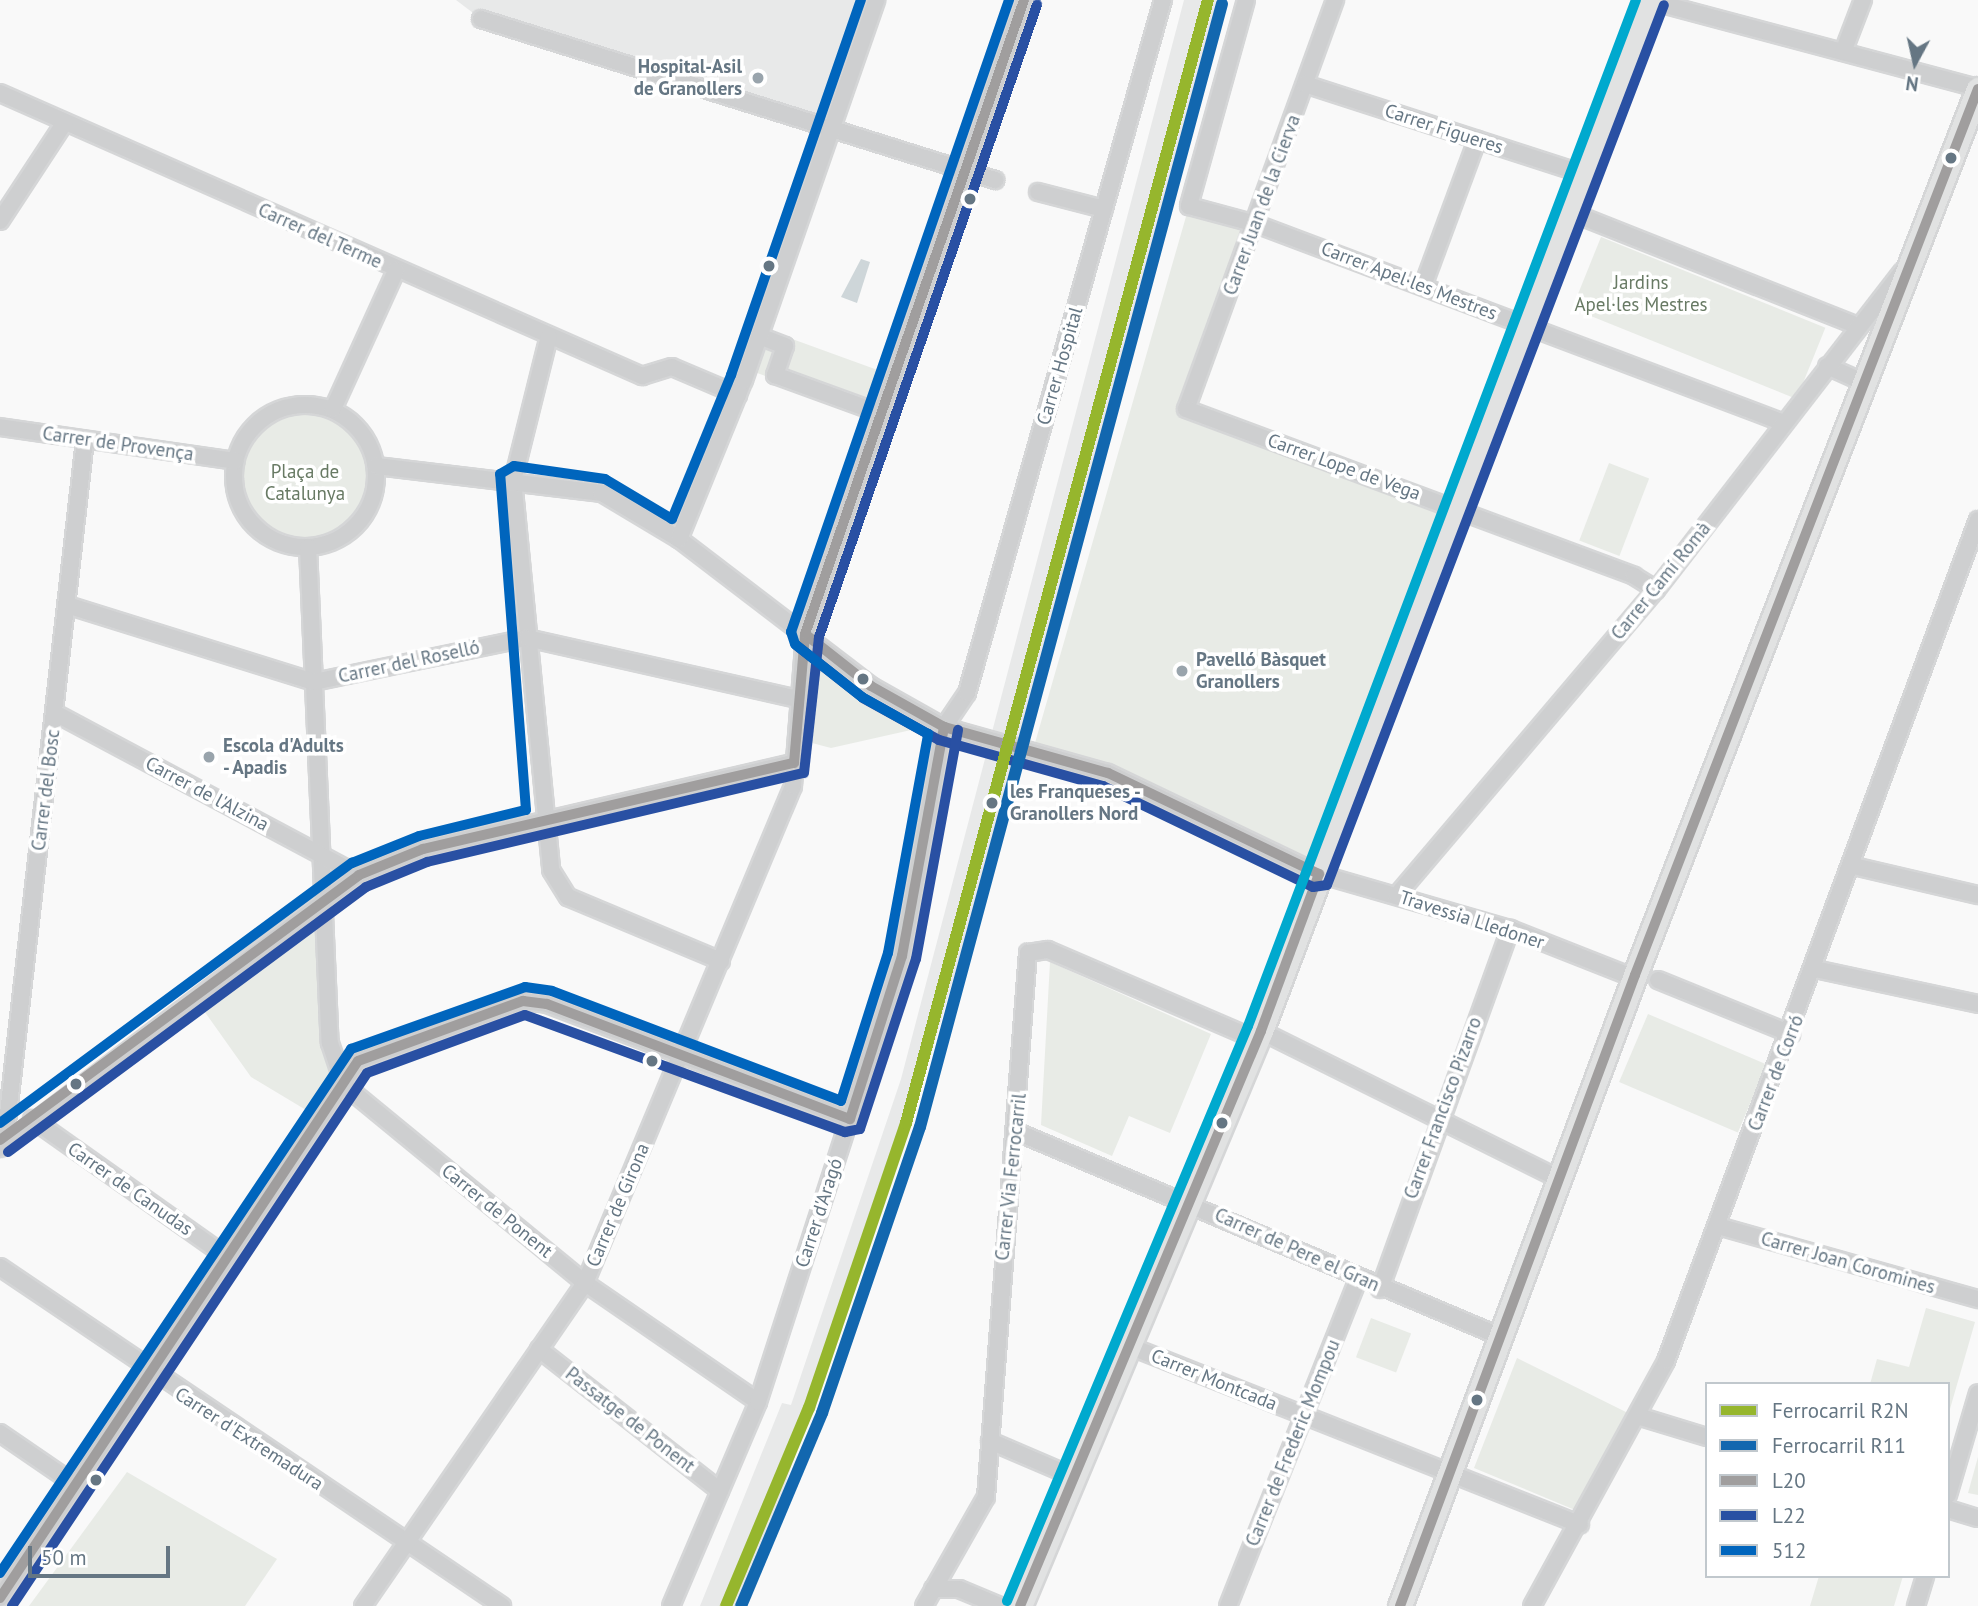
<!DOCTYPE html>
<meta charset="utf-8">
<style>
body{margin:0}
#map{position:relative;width:1978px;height:1606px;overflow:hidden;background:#f9f9f9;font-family:"PT Sans",sans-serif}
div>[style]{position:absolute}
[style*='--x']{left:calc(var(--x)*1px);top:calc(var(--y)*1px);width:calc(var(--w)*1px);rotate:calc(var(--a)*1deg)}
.built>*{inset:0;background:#e8e9e9}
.green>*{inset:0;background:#e8ebe6;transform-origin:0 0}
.round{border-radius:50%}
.water>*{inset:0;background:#ced6d9}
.roads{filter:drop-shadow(2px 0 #d5d6d7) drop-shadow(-2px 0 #d5d6d7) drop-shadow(0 2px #d5d6d7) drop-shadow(0 -2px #d5d6d7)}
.street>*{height:16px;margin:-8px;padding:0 8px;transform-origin:8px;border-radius:8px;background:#cecfd0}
.street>.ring{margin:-8px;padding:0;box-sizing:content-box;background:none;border:16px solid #cecfd0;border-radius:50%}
.secondary>*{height:23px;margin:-11.5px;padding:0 11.5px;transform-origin:11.5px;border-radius:11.5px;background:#e1e2e2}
.bus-1>*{height:10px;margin:-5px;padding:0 5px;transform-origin:5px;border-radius:5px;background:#a09e9e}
.bus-2>*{height:10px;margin:-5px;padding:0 5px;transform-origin:5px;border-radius:5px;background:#2950a3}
.bus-3>*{height:10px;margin:-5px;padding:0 5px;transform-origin:5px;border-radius:5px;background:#0065bd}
.bus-4>*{height:10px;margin:-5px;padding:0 5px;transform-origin:5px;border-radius:5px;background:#00a9ce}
.rail-1>*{height:12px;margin:-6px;padding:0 6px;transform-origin:6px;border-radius:6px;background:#96b62d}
.rail-2>*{height:12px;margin:-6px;padding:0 6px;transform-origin:6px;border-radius:6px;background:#1267af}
.dots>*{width:19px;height:19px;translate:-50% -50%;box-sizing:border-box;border:4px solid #fff;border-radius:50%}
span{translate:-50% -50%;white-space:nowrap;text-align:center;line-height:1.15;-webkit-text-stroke:7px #fff;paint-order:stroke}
.poi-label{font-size:19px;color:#657683;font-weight:700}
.right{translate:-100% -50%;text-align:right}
.left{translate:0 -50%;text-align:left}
.street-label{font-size:19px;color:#657683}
.park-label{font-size:19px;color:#687a64}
.stop-label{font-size:19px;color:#657683;font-weight:700}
.legend{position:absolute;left:1705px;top:1382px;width:245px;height:196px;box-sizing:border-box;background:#fff;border:2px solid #c1c8cd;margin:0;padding:9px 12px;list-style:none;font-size:21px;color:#657683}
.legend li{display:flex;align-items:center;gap:14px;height:35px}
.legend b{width:35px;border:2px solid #c1c8cd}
.north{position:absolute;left:1880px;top:28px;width:70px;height:70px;-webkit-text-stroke:5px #fff;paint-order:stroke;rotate:188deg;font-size:19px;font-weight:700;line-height:28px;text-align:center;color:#657683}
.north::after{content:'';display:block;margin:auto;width:24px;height:32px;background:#657683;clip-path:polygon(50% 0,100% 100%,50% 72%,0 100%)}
.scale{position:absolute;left:28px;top:1546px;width:142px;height:32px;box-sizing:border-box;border:4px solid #657683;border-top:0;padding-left:9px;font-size:21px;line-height:24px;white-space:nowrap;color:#657683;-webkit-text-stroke:5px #fff;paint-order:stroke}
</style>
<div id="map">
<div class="built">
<div style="clip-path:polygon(456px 0,876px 0,831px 130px,481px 19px)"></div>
<div style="clip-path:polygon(1184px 0,1223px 0,1026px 731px,931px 1055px,780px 1500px,735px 1606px,700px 1606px,782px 1403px,791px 1405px,901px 1079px)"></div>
</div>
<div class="green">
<div style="clip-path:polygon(1189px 206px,1256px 224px,1186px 409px,1457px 509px,1319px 874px,1185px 806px,1033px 750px)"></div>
<div style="left:1601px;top:237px;width:242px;height:77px;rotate:22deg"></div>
<div style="left:762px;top:328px;width:142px;height:44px;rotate:20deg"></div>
<div class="round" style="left:237px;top:415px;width:136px;height:136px"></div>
<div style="left:1609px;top:463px;width:43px;height:83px;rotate:21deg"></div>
<div style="clip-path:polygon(827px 656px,911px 715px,911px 730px,831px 748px,812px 743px,805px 733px,808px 661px)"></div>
<div style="clip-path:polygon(313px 909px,327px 1039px,344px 1085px,306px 1110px,251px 1077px,202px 1008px)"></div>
<div style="clip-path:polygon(1050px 962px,1211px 1034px,1170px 1133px,1129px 1116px,1112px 1156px,1041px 1125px)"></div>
<div style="left:1648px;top:1014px;width:129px;height:74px;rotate:23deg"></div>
<div style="clip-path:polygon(1926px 1308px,1975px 1322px,1948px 1416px,1948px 1384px,1870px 1384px,1877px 1359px,1909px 1367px)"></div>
<div style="left:1371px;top:1318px;width:43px;height:42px;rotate:21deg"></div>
<div style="clip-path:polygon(1517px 1358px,1630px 1414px,1575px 1510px,1474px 1468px)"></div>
<div style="clip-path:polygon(1978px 1457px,1978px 1495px,1968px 1493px)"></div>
<div style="clip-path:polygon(127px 1472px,277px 1559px,245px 1606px,29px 1606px)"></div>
<div style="clip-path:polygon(1819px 1576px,1903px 1576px,1894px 1606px,1810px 1606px)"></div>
</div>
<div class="water">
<div style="clip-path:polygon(861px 259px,870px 262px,857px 303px,841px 297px)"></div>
</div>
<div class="roads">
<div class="street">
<div style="--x:1246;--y:0;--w:214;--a:105.5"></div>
<div style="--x:1189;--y:206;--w:69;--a:15"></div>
<div style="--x:1256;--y:224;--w:564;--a:20.65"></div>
<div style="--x:1335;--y:0;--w:435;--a:110"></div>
<div style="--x:1186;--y:409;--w:478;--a:20.4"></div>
<div style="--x:1634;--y:576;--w:26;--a:32"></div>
<div style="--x:1647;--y:0;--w:342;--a:14.9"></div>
<div style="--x:481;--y:19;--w:539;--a:17.39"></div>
<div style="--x:1843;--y:52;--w:56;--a:-69"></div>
<div style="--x:1305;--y:84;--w:293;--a:17.9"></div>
<div style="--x:0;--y:93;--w:702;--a:23.79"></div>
<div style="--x:642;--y:376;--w:31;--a:-17"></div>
<div style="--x:672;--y:367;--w:72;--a:23"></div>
<div style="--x:1038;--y:192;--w:68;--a:14.4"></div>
<div style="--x:1570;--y:212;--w:310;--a:21.6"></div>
<div style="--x:0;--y:221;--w:118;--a:-56.7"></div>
<div style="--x:1423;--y:286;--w:156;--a:-69.7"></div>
<div style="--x:549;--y:336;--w:148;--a:104"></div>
<div style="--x:513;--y:480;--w:392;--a:84.4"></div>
<div style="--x:551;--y:870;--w:32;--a:58"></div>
<div style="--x:568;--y:897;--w:166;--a:22.7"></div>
<div style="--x:759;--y:336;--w:28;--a:21"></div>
<div style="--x:785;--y:346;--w:31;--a:109"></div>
<div style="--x:775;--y:375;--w:114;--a:20"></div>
<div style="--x:1827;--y:366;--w:42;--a:24.1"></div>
<div class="ring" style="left:234px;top:405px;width:126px;height:126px"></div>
<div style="--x:333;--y:409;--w:152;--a:-65.5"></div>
<div style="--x:0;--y:427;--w:238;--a:8.2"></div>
<div style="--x:376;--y:466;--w:228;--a:6.8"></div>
<div style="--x:602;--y:493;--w:90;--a:30.9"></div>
<div style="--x:679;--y:539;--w:242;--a:37.4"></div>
<div style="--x:871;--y:686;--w:84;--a:29.3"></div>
<div style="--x:944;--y:727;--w:170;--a:15.7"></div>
<div style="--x:1108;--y:773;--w:234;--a:25.6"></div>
<div style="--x:1319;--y:874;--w:199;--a:16.1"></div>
<div style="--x:1510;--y:929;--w:123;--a:21.5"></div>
<div style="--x:679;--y:539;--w:172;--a:-67.8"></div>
<div style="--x:744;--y:380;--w:402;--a:-70.8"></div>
<div style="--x:308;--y:547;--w:496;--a:87.5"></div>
<div style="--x:330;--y:1043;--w:44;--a:71.6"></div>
<div style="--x:67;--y:605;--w:259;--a:17.3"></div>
<div style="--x:314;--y:682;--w:217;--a:-11.7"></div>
<div style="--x:527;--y:638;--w:277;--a:12.7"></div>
<div style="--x:55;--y:713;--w:344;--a:28.1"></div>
<div style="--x:1854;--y:866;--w:127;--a:13.2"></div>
<div style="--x:1397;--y:895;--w:400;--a:-49.7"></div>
<div style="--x:1656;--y:590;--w:402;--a:-52.3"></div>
<div style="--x:1815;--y:969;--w:167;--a:12.1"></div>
<div style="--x:1658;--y:980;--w:144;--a:22.1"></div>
<div style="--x:1261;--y:1031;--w:335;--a:26.4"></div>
<div style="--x:344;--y:1085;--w:312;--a:39.4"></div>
<div style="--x:585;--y:1283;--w:210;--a:34.5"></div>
<div style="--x:32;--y:1119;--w:240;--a:35.3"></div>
<div style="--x:1017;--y:1132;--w:523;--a:22.94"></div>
<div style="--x:5;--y:1140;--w:705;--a:-83.48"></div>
<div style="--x:0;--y:1148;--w:451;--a:-37.3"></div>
<div style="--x:359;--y:875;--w:69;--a:-22.1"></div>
<div style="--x:423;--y:849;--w:381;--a:-13.1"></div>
<div style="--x:1718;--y:1226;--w:270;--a:15.7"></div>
<div style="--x:0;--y:1267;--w:606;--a:34.03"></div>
<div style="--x:1380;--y:1289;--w:383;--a:-70.1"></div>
<div style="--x:1129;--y:1346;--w:485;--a:21.6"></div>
<div style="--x:539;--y:1349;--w:230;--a:38.1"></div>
<div style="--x:1641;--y:1417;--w:69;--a:16.9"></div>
<div style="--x:0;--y:1433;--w:92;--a:34.4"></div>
<div style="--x:990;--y:1441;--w:91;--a:23.2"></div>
<div style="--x:1948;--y:1495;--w:106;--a:-73.6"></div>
<div style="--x:1948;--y:1509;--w:31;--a:17"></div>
<div style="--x:933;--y:1589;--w:26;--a:0"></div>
<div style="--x:959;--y:1589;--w:44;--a:22.5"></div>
<div style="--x:0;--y:1598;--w:645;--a:-56.31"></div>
<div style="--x:358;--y:1061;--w:176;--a:-20"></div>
<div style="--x:523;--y:1001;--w:24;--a:7"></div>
<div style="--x:547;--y:1004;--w:324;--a:20.8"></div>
<div style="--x:363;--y:1606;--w:392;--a:-55.5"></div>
<div style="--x:585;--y:1283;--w:539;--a:-67.29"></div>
<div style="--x:793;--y:786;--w:152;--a:-85.5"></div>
<div style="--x:805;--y:634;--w:671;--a:-70.94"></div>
<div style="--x:671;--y:1606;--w:222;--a:-66.9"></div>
<div style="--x:758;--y:1402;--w:469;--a:-72.1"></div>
<div style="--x:902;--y:956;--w:233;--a:-79.6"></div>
<div style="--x:944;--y:727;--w:41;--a:-55.9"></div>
<div style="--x:967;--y:693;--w:720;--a:-74.21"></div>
<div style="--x:924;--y:1606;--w:125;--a:-60.4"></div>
<div style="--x:986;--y:1497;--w:546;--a:-85.59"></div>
<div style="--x:1028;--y:953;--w:20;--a:-9"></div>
<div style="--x:1048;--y:950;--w:228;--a:23.3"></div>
<div style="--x:1228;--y:1606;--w:352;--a:-68.3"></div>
<div style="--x:1532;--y:1606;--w:279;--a:-61.3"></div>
<div style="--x:1666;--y:1361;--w:897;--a:-69.65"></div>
<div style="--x:1916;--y:1606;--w:31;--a:-73"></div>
</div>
<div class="secondary">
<div style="--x:1020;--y:1606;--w:623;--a:-67.26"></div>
<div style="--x:1261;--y:1031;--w:1102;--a:-69.28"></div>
<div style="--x:1400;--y:1606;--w:673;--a:-69.57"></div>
<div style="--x:1635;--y:975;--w:950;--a:-68.84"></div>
</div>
</div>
<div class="bus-1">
<div style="--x:805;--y:634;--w:84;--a:38.2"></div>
<div style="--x:871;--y:686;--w:84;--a:29.3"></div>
<div style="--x:944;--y:727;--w:170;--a:15.7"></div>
<div style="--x:1108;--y:773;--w:234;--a:25.6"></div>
<div style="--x:1319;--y:874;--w:167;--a:110.3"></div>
<div style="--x:1261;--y:1031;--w:623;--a:112.74"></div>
<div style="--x:0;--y:1140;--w:446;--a:-36.4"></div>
<div style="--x:359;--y:875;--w:69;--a:-22.1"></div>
<div style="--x:423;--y:849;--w:381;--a:-13.1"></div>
<div style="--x:794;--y:763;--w:129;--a:-85.1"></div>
<div style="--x:805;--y:634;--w:671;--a:-70.94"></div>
<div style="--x:0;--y:1598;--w:645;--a:-56.31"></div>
<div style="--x:358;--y:1061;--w:176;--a:-20"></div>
<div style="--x:523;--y:1001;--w:24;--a:7"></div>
<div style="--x:547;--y:1004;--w:324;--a:20.8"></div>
<div style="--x:850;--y:1119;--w:171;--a:-72.3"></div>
<div style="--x:902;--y:956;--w:233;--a:-79.6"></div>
<div style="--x:1400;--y:1606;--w:673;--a:-69.57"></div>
<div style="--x:1635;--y:975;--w:950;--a:-68.84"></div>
</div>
<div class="bus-2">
<div style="--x:796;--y:645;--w:85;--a:38.3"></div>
<div style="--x:863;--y:698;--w:87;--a:28.9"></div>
<div style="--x:939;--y:740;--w:170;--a:15.7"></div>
<div style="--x:1103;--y:786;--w:233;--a:25.7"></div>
<div style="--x:1313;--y:887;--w:14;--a:-8"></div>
<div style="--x:1327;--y:885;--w:942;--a:-69.05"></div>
<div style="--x:8;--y:1152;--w:445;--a:-36.5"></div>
<div style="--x:366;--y:887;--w:66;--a:-22.3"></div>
<div style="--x:427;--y:862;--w:387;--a:-13.3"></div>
<div style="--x:804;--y:773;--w:137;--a:-83.7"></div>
<div style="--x:819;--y:637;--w:669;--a:-70.97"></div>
<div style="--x:12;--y:1606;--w:640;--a:-56.33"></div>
<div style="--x:367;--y:1073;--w:168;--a:-20.2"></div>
<div style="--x:525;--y:1015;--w:341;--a:20.1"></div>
<div style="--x:845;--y:1132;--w:15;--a:-11"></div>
<div style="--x:860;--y:1129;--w:179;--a:-71.8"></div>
<div style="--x:916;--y:959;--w:233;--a:-79.6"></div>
</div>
<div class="bus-3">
<div style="--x:0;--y:1123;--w:438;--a:-36.5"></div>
<div style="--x:352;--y:863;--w:72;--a:-21.9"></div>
<div style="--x:419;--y:836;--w:110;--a:-13.7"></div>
<div style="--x:526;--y:810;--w:337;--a:-94.4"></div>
<div style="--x:500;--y:474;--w:16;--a:-30"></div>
<div style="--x:514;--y:466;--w:92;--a:8.1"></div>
<div style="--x:605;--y:479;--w:78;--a:30.8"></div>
<div style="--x:672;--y:519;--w:156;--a:-67.7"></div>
<div style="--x:731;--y:375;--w:397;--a:-70.9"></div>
<div style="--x:0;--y:1573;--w:631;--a:-56.18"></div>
<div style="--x:351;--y:1049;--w:185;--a:-19.6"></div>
<div style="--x:525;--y:987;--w:27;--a:8"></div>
<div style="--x:552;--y:991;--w:309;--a:20.8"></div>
<div style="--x:841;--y:1101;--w:155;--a:-72.4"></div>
<div style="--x:888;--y:953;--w:223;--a:-79.6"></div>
<div style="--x:928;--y:734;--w:76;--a:-150.7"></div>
<div style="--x:862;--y:697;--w:85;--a:-141.7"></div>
<div style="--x:795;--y:644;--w:13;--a:-108"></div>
<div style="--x:791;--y:632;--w:669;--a:-70.97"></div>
</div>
<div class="bus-4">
<div style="--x:1007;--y:1601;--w:623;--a:-67.26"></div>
<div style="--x:1248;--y:1026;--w:1097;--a:-69.29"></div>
</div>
<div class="rail-1">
<div style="--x:726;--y:1606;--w:215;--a:-67.3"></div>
<div style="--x:809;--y:1408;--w:301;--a:-71.2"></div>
<div style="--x:906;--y:1123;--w:1163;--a:-74.95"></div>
</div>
<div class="rail-2">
<div style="--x:741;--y:1606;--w:209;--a:-67.2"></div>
<div style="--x:822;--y:1413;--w:302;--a:-71.1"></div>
<div style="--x:920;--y:1127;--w:1163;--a:-74.95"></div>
</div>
<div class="dots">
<div style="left:758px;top:78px;background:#99a4ac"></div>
<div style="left:1951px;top:158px;background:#657683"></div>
<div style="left:970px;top:199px;background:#657683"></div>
<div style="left:769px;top:266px;background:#657683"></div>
<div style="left:1182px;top:671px;background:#99a4ac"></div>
<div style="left:863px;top:679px;background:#657683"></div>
<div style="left:209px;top:757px;background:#99a4ac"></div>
<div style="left:992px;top:803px;background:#657683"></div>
<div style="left:652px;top:1061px;background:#657683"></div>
<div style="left:76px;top:1084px;background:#657683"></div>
<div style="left:1222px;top:1123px;background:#657683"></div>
<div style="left:1477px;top:1400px;background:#657683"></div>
<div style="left:96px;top:1480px;background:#657683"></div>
</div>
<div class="poi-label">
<span class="right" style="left:742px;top:78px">Hospital-Asil<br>de Granollers</span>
<span class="left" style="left:1196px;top:671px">Pavelló Bàsquet<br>Granollers</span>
<span class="left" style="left:223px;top:757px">Escola d'Adults<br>- Apadis</span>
</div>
<div class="street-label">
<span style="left:1444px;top:129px;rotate:18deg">Carrer Figueres</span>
<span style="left:1262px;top:205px;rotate:-70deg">Carrer Juan de la Cierva</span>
<span style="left:320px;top:236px;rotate:24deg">Carrer del Terme</span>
<span style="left:1409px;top:281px;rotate:21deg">Carrer Apel·les Mestres</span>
<span style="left:1060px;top:366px;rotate:-74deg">Carrer Hospital</span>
<span style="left:118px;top:444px;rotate:8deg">Carrer de Provença</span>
<span style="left:1344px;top:467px;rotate:20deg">Carrer Lope de Vega</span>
<span style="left:1661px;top:581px;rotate:-51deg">Carrer Camí Romà</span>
<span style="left:409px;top:662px;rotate:-12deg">Carrer del Roselló</span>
<span style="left:46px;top:790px;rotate:-83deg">Carrer del Bosc</span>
<span style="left:207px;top:794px;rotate:28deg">Carrer de l'Alzina</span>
<span style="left:1472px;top:920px;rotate:18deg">Travessia Lledoner</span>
<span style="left:1776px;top:1073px;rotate:-69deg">Carrer de Corró</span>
<span style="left:1443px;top:1108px;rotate:-70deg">Carrer Francisco Pizarro</span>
<span style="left:1011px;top:1177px;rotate:-84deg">Carrer Via Ferrocarril</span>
<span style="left:130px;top:1189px;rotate:35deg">Carrer de Canudas</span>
<span style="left:618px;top:1205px;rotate:-67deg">Carrer de Girona</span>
<span style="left:497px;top:1211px;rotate:39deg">Carrer de Ponent</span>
<span style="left:819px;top:1213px;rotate:-72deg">Carrer d'Aragó</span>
<span style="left:1297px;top:1250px;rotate:24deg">Carrer de Pere el Gran</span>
<span style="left:1848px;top:1263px;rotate:16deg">Carrer Joan Coromines</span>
<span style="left:1214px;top:1380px;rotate:22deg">Carrer Montcada</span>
<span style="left:630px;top:1420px;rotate:38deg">Passatge de Ponent</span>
<span style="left:249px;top:1439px;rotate:33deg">Carrer d'Extremadura</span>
<span style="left:1293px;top:1443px;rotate:-68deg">Carrer de Frederic Mompou</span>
</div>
<div class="park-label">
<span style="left:1641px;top:294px">Jardins<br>Apel·les Mestres</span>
<span style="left:305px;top:483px">Plaça de<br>Catalunya</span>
</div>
<div class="stop-label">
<span class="left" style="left:1010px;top:803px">les Franqueses -<br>Granollers Nord</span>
</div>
<ul class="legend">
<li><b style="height:9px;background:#96b62d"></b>Ferrocarril R2N</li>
<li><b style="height:9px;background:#1267af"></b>Ferrocarril R11</li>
<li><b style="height:9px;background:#a09e9e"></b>L20</li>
<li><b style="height:9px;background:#2950a3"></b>L22</li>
<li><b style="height:9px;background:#0065bd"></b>512</li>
</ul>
<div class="north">N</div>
<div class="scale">50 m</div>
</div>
